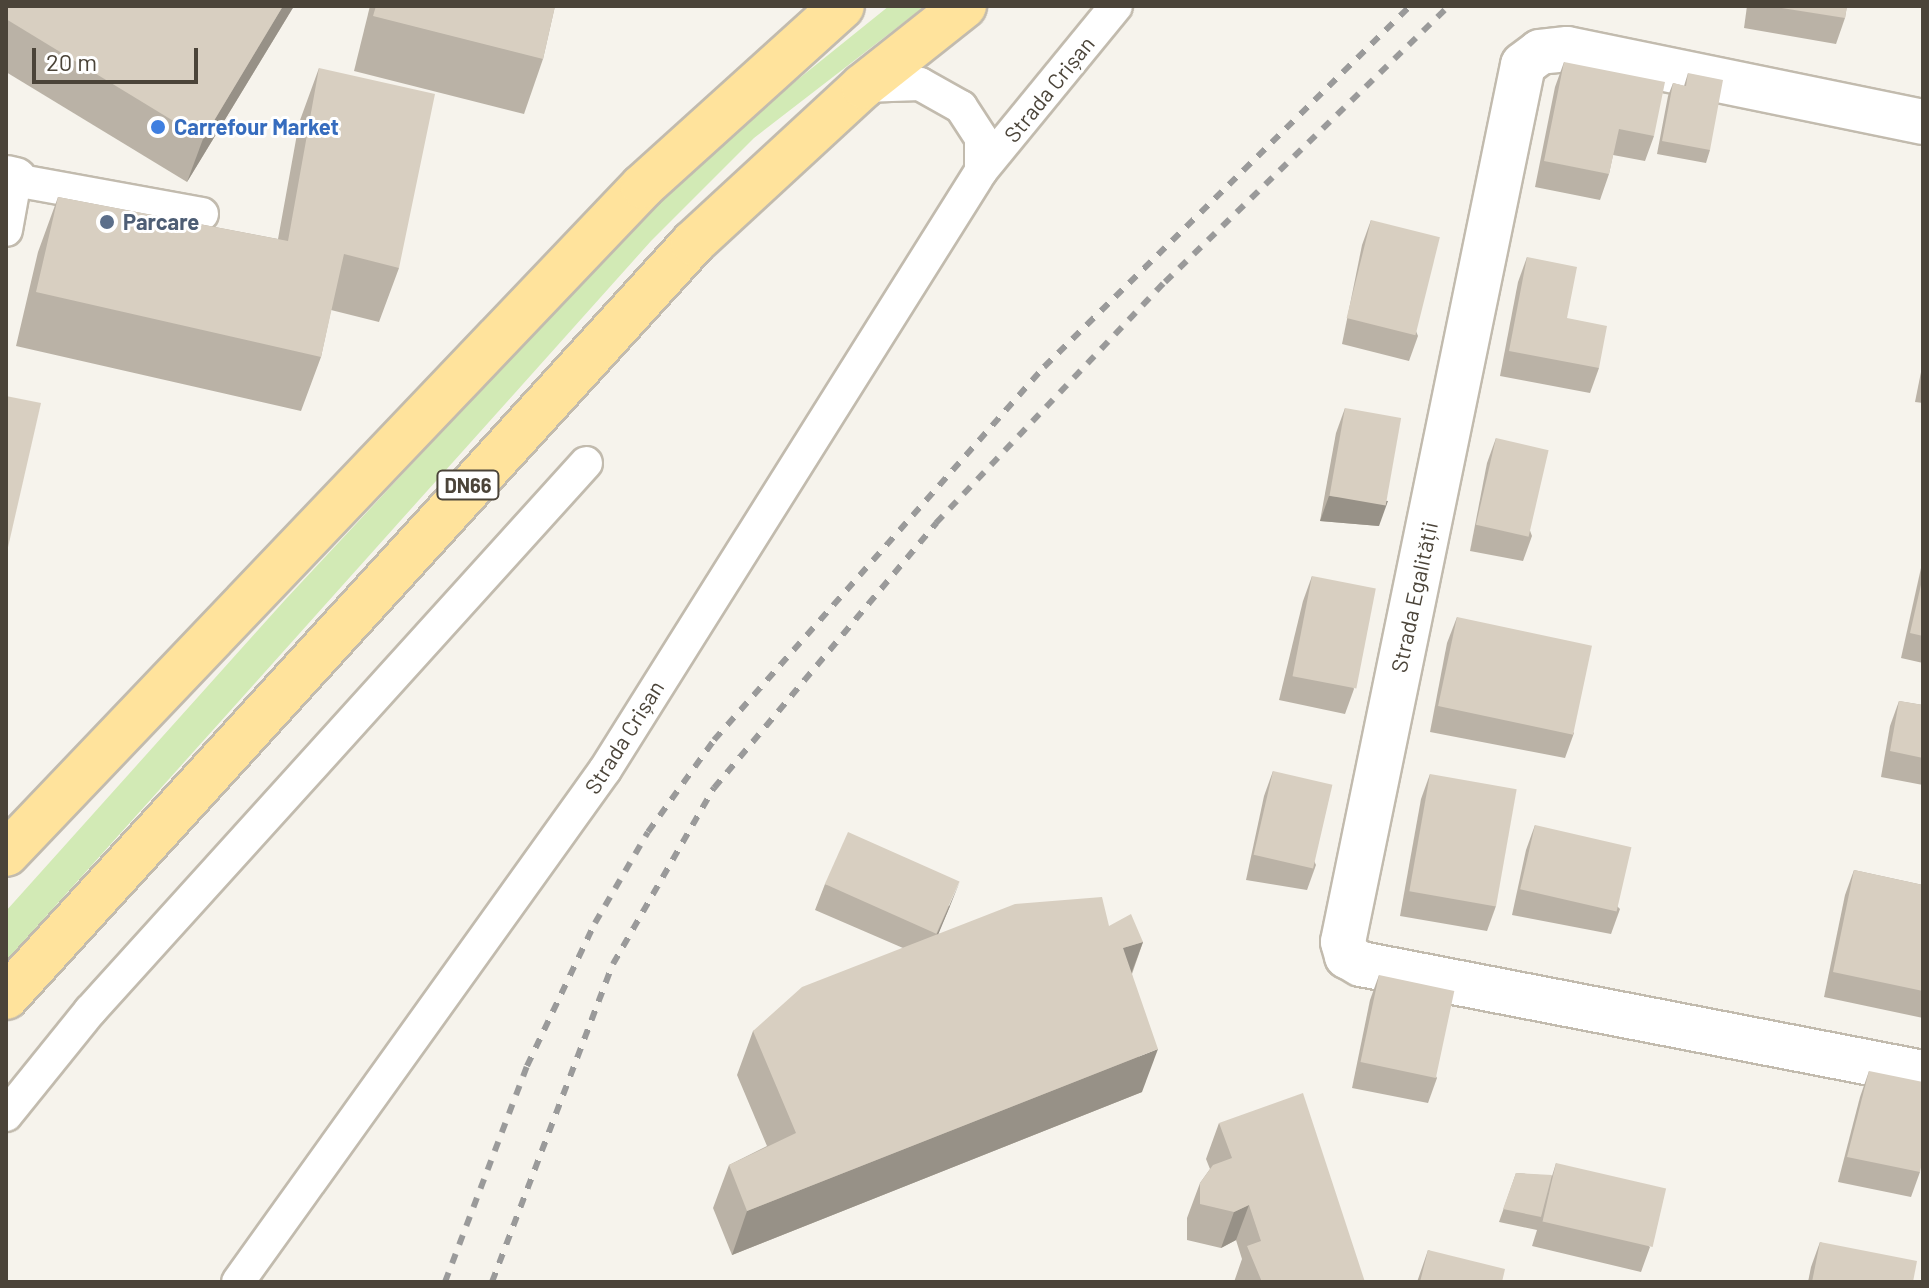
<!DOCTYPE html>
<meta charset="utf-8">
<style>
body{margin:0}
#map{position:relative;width:1929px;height:1288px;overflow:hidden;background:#f6f3ec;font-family:Barlow,sans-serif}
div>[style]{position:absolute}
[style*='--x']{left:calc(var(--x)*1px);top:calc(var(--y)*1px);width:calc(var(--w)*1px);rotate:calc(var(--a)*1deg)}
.green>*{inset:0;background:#d2eab5}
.roads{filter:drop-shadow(2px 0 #c2bbae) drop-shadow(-2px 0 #c2bbae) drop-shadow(0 2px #c2bbae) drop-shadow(0 -2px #c2bbae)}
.lane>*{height:32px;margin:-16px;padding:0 16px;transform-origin:16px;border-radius:16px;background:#fff}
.street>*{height:44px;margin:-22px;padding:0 22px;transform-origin:22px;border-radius:22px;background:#fff}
.primary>*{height:44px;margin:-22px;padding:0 22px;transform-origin:22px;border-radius:22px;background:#ffe39c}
.rail>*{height:6px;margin-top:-3px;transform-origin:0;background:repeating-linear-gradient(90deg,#9a9a9a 0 10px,transparent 0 20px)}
.wall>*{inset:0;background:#bab2a6}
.shaded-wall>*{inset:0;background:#979187}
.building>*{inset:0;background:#d8cfc1;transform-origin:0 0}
.dots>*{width:22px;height:22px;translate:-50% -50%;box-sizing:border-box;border:4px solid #fff;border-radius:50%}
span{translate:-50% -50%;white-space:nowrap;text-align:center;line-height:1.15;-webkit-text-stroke:6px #fff;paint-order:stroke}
.shield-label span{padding:2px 6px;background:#fff;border:2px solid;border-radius:6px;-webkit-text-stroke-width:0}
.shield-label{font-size:20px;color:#4b4439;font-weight:700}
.street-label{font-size:22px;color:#4b4439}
.shop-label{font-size:22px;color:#366cbe;font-weight:700}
.left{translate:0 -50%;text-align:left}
.service-label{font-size:22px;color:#4e5e75;font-weight:700}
.frame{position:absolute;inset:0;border:8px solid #4b4439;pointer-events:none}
.scale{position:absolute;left:32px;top:48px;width:166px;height:36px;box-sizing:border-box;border:4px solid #4b4439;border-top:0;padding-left:10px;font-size:24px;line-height:28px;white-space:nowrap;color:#4b4439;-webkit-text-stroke:6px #fff;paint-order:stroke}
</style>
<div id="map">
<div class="green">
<div style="clip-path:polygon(889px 6px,925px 6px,754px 138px,651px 241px,6px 961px,6px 911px,285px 600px,631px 229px,740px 126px)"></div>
</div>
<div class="roads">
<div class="lane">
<div style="--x:863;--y:86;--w:57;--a:-2"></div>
<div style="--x:920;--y:84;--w:47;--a:29.3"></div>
<div style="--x:961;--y:107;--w:37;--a:57"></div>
<div style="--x:981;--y:138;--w:33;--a:90"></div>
<div style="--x:6;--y:230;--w:51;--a:-79.8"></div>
<div style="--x:15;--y:180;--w:190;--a:10.3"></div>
<div style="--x:6;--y:1115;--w:134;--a:-51.1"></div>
<div style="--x:90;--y:1011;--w:739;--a:-47.85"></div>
<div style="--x:238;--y:1282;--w:630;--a:-54.37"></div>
<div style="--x:605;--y:770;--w:707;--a:-57.88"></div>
<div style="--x:981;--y:171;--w:213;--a:-50.7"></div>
</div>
<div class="street">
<div style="--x:1923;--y:122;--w:363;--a:-168.4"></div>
<div style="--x:1567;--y:49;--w:27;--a:174"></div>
<div style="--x:1540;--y:52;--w:21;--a:143"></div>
<div style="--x:1523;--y:65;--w:895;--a:101.6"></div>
<div style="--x:1343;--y:942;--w:15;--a:74"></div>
<div style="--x:1347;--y:956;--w:16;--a:30"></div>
<div style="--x:1361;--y:964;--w:572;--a:10.98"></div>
<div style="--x:6;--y:178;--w:9;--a:13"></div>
</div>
<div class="primary">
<div style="--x:6;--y:854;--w:923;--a:-46.36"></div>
<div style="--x:643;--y:186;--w:268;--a:-42.1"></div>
<div style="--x:6;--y:997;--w:1020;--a:-47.66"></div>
<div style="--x:693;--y:243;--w:231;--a:-42.7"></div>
<div style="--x:863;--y:86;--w:129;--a:-38.4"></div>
</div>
</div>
<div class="rail">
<div style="--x:445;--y:1282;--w:231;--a:-69.2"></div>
<div style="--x:527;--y:1066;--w:158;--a:-64.6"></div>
<div style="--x:595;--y:923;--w:105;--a:-59.8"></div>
<div style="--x:648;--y:832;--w:113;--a:-54.3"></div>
<div style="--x:714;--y:740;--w:498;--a:-48.5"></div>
<div style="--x:1044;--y:367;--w:514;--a:-44.61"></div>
<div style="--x:492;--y:1282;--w:340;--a:-69.2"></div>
<div style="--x:613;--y:964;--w:203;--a:-60.2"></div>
<div style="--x:714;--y:788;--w:346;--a:-50"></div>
<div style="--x:936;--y:523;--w:332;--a:-46.5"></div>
<div style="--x:1165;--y:282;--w:396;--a:-44.2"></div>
</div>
<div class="wall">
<div style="clip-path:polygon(6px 6px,294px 6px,187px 182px,6px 72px)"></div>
<div style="clip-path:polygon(370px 6px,555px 6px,543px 59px,524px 114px,354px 71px)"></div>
<div style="clip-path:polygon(1747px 6px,1847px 6px,1845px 18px,1836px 44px,1744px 28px)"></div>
<div style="clip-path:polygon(1564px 62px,1654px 136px,1645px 161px,1613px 155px,1609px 174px,1600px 200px,1535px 187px,1555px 87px)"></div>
<div style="clip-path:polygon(319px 68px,399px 268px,379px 322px,331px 310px,321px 357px,301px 411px,16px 346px,38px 252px,58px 197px,278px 239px,299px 123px)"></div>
<div style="clip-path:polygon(1688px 73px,1710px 150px,1706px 163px,1657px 154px,1668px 96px,1673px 83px,1684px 86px)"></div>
<div style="clip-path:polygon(1371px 220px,1418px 336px,1409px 361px,1342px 344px,1362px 245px)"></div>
<div style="clip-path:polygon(1527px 257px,1599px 368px,1590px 393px,1500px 376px,1518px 282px)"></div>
<div style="clip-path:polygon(1923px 362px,1923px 403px,1915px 402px)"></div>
<div style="clip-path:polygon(1345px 408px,1379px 526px,1320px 521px,1336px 433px)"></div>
<div style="clip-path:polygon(1496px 438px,1532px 536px,1523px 561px,1470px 551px,1487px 463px)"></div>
<div style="clip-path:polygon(1923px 559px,1923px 663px,1901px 658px)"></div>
<div style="clip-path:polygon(1312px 576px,1354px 689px,1345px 714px,1279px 700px,1303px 601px)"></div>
<div style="clip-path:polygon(1457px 617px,1574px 733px,1565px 758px,1430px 732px,1447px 643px)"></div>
<div style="clip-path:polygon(1899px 701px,1923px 705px,1923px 785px,1881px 777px,1890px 726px)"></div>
<div style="clip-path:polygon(1273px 771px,1316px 865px,1307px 890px,1246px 880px,1264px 796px)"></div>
<div style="clip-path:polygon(1430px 774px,1496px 906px,1487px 931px,1400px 916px,1421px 799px)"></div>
<div style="clip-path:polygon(1535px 825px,1620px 909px,1611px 934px,1512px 915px,1526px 850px)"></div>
<div style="clip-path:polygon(1854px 870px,1923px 885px,1923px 1018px,1824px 997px,1845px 895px)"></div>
<div style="clip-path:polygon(825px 884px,950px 906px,938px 934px,1109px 926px,1143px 942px,1132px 974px,1142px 1092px,732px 1255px,713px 1208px,729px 1165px,767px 1146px,737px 1075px,753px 1031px,903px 948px,815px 910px)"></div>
<div style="clip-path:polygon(1379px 975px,1437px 1078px,1428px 1103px,1352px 1088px,1370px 1000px)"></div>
<div style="clip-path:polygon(1869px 1071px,1920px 1172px,1911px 1197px,1838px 1182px,1860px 1097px)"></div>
<div style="clip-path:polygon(1219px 1123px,1365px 1282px,1234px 1282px,1242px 1259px,1236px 1240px,1221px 1248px,1187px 1240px,1187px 1218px,1200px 1183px,1210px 1169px,1206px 1159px)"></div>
<div style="clip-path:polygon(1556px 1163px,1650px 1247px,1641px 1272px,1532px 1246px,1537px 1230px,1499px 1222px,1516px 1173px,1552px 1176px)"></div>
<div style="clip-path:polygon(1820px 1242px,1913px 1282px,1808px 1282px,1811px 1267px)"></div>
<div style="clip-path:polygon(1428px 1250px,1502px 1282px,1417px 1282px)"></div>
</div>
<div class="shaded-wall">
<div style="clip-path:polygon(283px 6px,294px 6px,187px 182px,203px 139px)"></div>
<div style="clip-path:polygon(1329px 496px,1388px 501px,1379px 526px,1320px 521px)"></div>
<div style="clip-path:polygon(960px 881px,950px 906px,928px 959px,937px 934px)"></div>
<div style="clip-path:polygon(1143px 942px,1127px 985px,1123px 948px)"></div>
<div style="clip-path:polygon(1158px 1049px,1142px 1092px,732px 1255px,747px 1211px)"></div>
<div style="clip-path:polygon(1249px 1205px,1236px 1240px,1221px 1248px,1234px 1212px)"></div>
</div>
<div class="building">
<div style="clip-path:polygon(6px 6px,283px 6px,203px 139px,6px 19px)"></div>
<div style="clip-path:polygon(376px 6px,555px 6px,543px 59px,373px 16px)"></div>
<div style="clip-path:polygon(1769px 6px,1847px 6px,1845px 18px)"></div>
<div style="clip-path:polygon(1564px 62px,1665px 82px,1654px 136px,1619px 129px,1609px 174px,1544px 161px)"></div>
<div style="clip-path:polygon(319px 68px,435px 94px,399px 268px,344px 254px,321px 357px,36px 292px,58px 197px,288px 241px)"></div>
<div style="clip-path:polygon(1688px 73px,1723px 80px,1710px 150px,1662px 141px,1673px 83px,1686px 86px)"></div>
<div style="left:1371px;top:220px;width:71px;height:101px;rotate:14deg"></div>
<div style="clip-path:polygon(1527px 257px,1577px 267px,1567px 318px,1607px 326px,1599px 368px,1509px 351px)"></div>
<div style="clip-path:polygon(6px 396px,41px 403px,6px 556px)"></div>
<div style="left:1345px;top:408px;width:57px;height:89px;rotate:10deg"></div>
<div style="left:1496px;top:438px;width:54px;height:89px;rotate:13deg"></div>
<div style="left:1312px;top:576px;width:65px;height:102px;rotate:11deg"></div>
<div style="clip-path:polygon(1923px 576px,1923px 636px,1910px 633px)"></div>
<div style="left:1457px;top:617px;width:138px;height:91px;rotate:12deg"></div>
<div style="clip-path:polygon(1899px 701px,1923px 705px,1923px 758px,1890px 751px)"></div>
<div style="left:1273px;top:771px;width:61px;height:86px;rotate:13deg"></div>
<div style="left:1430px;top:774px;width:88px;height:119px;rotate:10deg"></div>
<div style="left:1535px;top:825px;width:99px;height:66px;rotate:13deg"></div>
<div style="left:848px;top:832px;width:122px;height:57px;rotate:24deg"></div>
<div style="clip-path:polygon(1854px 870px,1923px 885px,1923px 991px,1833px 972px)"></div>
<div style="clip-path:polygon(1102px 897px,1109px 926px,1131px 914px,1143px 942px,1123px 948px,1158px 1049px,747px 1211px,729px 1165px,796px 1133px,753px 1031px,802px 987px,1015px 904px)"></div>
<div style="left:1379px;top:975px;width:77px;height:89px;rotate:12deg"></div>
<div style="clip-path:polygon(1869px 1071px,1923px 1082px,1923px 1158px,1920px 1172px,1847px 1157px)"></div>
<div style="clip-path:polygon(1303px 1093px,1365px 1282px,1262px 1282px,1247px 1246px,1261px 1241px,1249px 1205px,1234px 1212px,1200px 1204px,1200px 1183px,1213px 1165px,1232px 1158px,1219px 1123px)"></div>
<div style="left:1556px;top:1163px;width:113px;height:60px;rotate:13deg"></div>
<div style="clip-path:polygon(1516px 1173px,1552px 1175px,1541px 1217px,1503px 1209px)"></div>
<div style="clip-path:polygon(1820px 1242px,1917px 1261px,1913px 1282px,1812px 1282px)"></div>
<div style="clip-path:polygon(1428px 1250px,1505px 1269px,1502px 1282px,1420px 1282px)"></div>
</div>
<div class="dots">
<div style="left:158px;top:127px;background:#3f7fe0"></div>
<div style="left:107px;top:222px;background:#5c6f8a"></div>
</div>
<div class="shield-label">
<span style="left:468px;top:485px">DN66</span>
</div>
<div class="street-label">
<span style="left:1049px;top:89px;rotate:-51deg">Strada Crișan</span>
<span style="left:1414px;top:597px;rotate:-78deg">Strada Egalității</span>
<span style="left:624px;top:737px;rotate:-58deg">Strada Crișan</span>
</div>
<div class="shop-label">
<span class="left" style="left:174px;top:127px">Carrefour Market</span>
</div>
<div class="service-label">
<span class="left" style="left:123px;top:222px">Parcare</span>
</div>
<div class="frame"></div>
<div class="scale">20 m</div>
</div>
